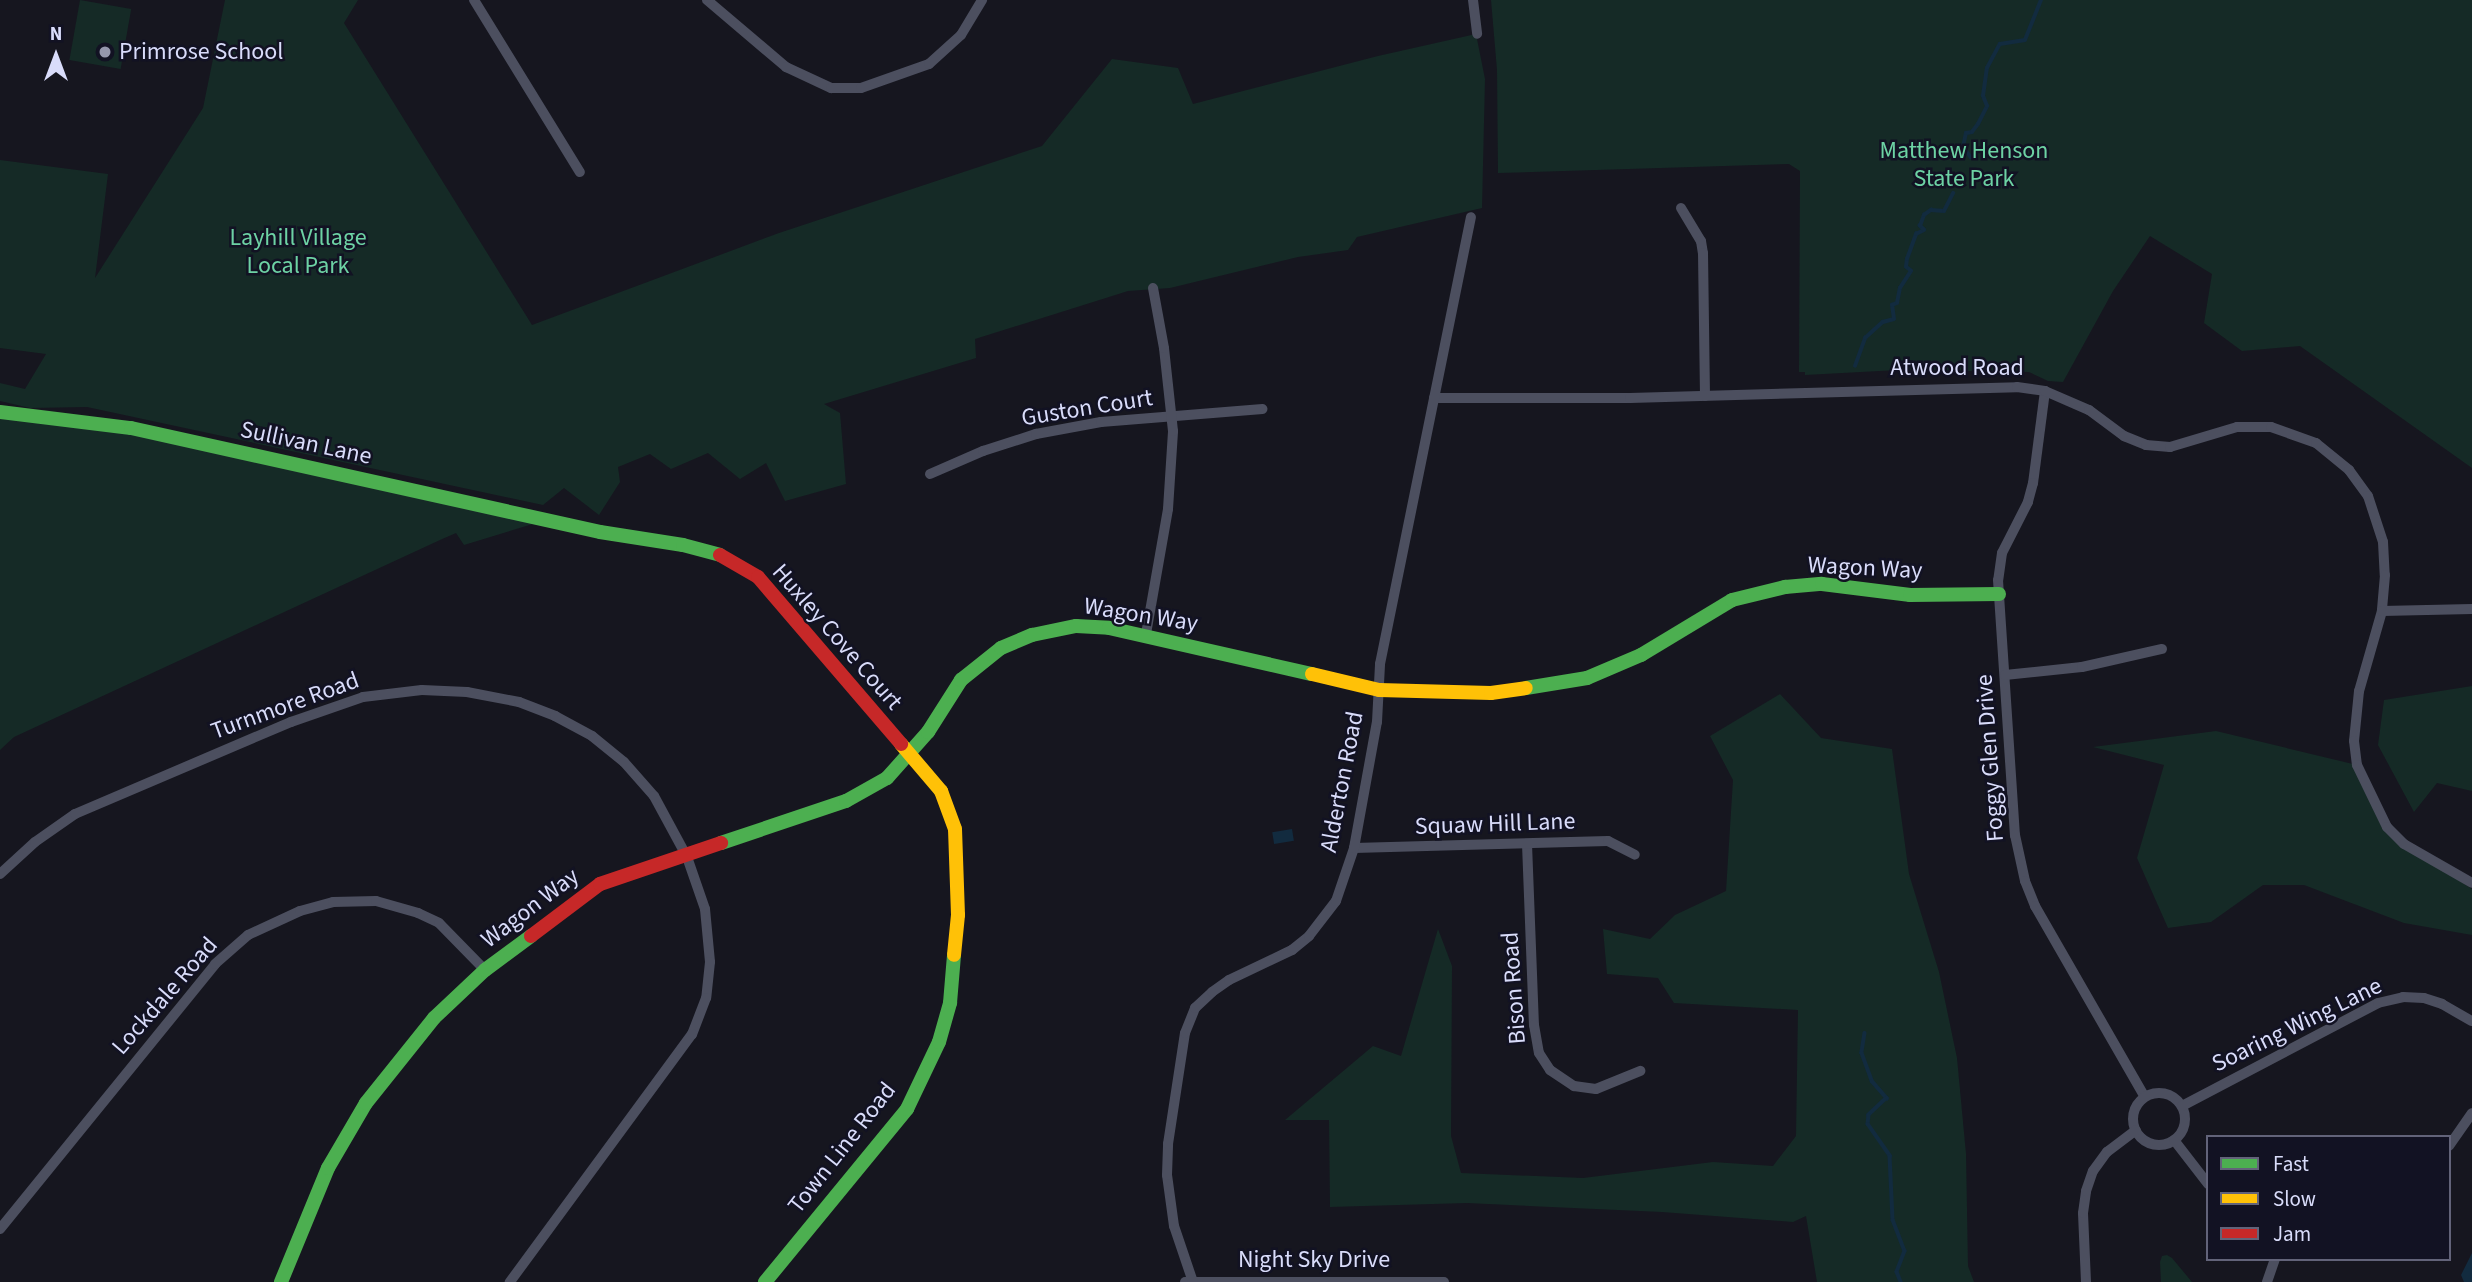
<!DOCTYPE html>
<style>
body{margin:0}
#map{position:relative;width:2472px;height:1282px;overflow:hidden;background:#16161f;font-family:"Source Sans 3",sans-serif}
div>[style]{position:absolute}
[style*='--x']{left:calc(var(--x)*1px);top:calc(var(--y)*1px);width:calc(var(--w)*1px);rotate:calc(var(--a)*1deg)}
.green>*{inset:0;background:#152a26;transform-origin:0 0}
.water>*{inset:0;background:#122b3f;transform-origin:0 0}
.stream>*{height:3.5px;margin:-1.75px;padding:0 1.75px;transform-origin:1.75px;border-radius:1.75px;background:#122b3f}
.street>*{height:10px;margin:-5px;padding:0 5px;transform-origin:5px;border-radius:5px;background:#4c4f5f}
.street>.ring{margin:-5px;padding:0;box-sizing:content-box;background:none;border:10px solid #4c4f5f;border-radius:50%}
.fast>*{height:14px;margin:-7px;padding:0 7px;transform-origin:7px;border-radius:7px;background:#4caf50}
.slow>*{height:14px;margin:-7px;padding:0 7px;transform-origin:7px;border-radius:7px;background:#ffc107}
.jam>*{height:14px;margin:-7px;padding:0 7px;transform-origin:7px;border-radius:7px;background:#c62828}
.dots>*{width:19px;height:19px;translate:-50% -50%;box-sizing:border-box;border:4px solid #121223;border-radius:50%}
span{translate:-50% -50%;white-space:nowrap;text-align:center;line-height:1.15;-webkit-text-stroke:5px #121223;paint-order:stroke}
.poi-label{font-size:24px;color:#d9dcfa}
.left{translate:0 -50%;text-align:left}
.park-label{font-size:24px;color:#6dd2a4}
.street-label{font-size:24px;color:#d9dcfa}
.legend{position:absolute;left:2206px;top:1135px;width:245px;height:126px;box-sizing:border-box;background:#121223;border:2px solid #626379;margin:0;padding:9px 12px;list-style:none;font-size:21px;color:#d9dcfa}
.legend li{display:flex;align-items:center;gap:14px;height:35px}
.legend b{width:35px;border:2px solid #626379}
.north{position:absolute;left:21px;top:21px;width:70px;height:70px;-webkit-text-stroke:5px #121223;paint-order:stroke;rotate:0deg;font-size:19px;font-weight:700;line-height:28px;text-align:center;color:#d9dcfa}
.north::after{content:'';display:block;margin:auto;width:24px;height:32px;background:#d9dcfa;clip-path:polygon(50% 0,100% 100%,50% 72%,0 100%)}
</style>
<div id="map">
<div class="green">
<div style="left:80px;top:0;width:52px;height:61px;rotate:10deg"></div>
<div style="clip-path:polygon(225px 0,358px 0,344px 23px,532px 325px,779px 233px,1042px 146px,1112px 59px,1178px 68px,1193px 104px,1378px 56px,1476px 34px,1485px 79px,1482px 208px,1357px 237px,1348px 250px,1298px 257px,1170px 288px,1128px 291px,975px 339px,976px 358px,824px 404px,840px 413px,846px 484px,785px 501px,766px 463px,740px 479px,708px 453px,671px 469px,650px 454px,618px 467px,620px 482px,599px 515px,564px 488px,543px 505px,87px 407px,30px 408px,0 401px,0 383px,25px 389px,46px 354px,0 348px,0 160px,108px 174px,95px 278px,203px 108px)"></div>
<div style="clip-path:polygon(1491px 0,2472px 0,2472px 468px,2300px 346px,2242px 351px,2204px 323px,2212px 274px,2150px 236px,2113px 291px,2063px 382px,2048px 381px,2029px 372px,1898px 370px,1805px 375px,1805px 372px,1799px 372px,1800px 171px,1789px 164px,1498px 173px,1497px 70px)"></div>
<div style="clip-path:polygon(0 405px,509px 511px,536px 523px,464px 545px,456px 533px,440px 540px,14px 737px,0 750px)"></div>
<div style="clip-path:polygon(2472px 686px,2472px 791px,2437px 783px,2414px 812px,2378px 745px,2384px 700px)"></div>
<div style="clip-path:polygon(1780px 694px,1821px 738px,1892px 749px,1909px 874px,1939px 972px,1957px 1058px,1966px 1154px,1968px 1266px,1974px 1282px,1817px 1282px,1806px 1216px,1793px 1222px,1662px 1212px,1467px 1203px,1330px 1207px,1329px 1120px,1285px 1120px,1373px 1046px,1401px 1056px,1438px 929px,1452px 966px,1451px 1136px,1461px 1173px,1583px 1178px,1713px 1162px,1773px 1166px,1796px 1136px,1798px 1010px,1674px 1003px,1658px 978px,1607px 974px,1603px 929px,1650px 939px,1675px 915px,1726px 891px,1733px 780px,1710px 736px)"></div>
<div style="clip-path:polygon(2216px 731px,2357px 765px,2374px 806px,2404px 844px,2472px 889px,2472px 935px,2404px 923px,2304px 885px,2263px 885px,2211px 922px,2168px 928px,2137px 858px,2164px 765px,2093px 747px)"></div>
<div style="clip-path:polygon(2167px 1255px,2172px 1258px,2192px 1282px,2161px 1282px,2160px 1262px,2162px 1256px)"></div>
</div>
<div class="water">
<div style="left:1292px;top:829px;width:12px;height:20px;rotate:81deg"></div>
<div style="clip-path:polygon(2472px 1253px,2472px 1282px,2464px 1282px,2461px 1275px)"></div>
</div>
<div class="stream">
<div style="--x:1971;--y:158;--w:14;--a:-126"></div>
<div style="--x:1963;--y:147;--w:14;--a:-78"></div>
<div style="--x:1966;--y:133;--w:6;--a:-9"></div>
<div style="--x:1972;--y:132;--w:10;--a:-53"></div>
<div style="--x:1978;--y:124;--w:20;--a:-63"></div>
<div style="--x:1987;--y:106;--w:11;--a:-112"></div>
<div style="--x:1983;--y:96;--w:28;--a:-82"></div>
<div style="--x:1987;--y:68;--w:27;--a:-62"></div>
<div style="--x:2000;--y:44;--w:25;--a:-9"></div>
<div style="--x:2025;--y:40;--w:43;--a:-68.2"></div>
<div style="--x:1855;--y:366;--w:30;--a:-70"></div>
<div style="--x:1865;--y:338;--w:24;--a:-42"></div>
<div style="--x:1883;--y:322;--w:11;--a:-15"></div>
<div style="--x:1894;--y:319;--w:14;--a:-98"></div>
<div style="--x:1892;--y:305;--w:5;--a:-22"></div>
<div style="--x:1897;--y:303;--w:15;--a:-79"></div>
<div style="--x:1900;--y:288;--w:20;--a:-57"></div>
<div style="--x:1911;--y:271;--w:6;--a:-141"></div>
<div style="--x:1906;--y:267;--w:8;--a:-83"></div>
<div style="--x:1907;--y:259;--w:27;--a:-70"></div>
<div style="--x:1916;--y:234;--w:9;--a:-27"></div>
<div style="--x:1924;--y:230;--w:6;--a:-135"></div>
<div style="--x:1920;--y:226;--w:12;--a:-70"></div>
<div style="--x:1924;--y:215;--w:9;--a:-36"></div>
<div style="--x:1931;--y:210;--w:13;--a:4"></div>
<div style="--x:1944;--y:211;--w:20;--a:-63"></div>
<div style="--x:1865;--y:1033;--w:20;--a:99"></div>
<div style="--x:1862;--y:1053;--w:30;--a:70"></div>
<div style="--x:1872;--y:1081;--w:23;--a:49"></div>
<div style="--x:1887;--y:1098;--w:25;--a:137"></div>
<div style="--x:1869;--y:1115;--w:9;--a:96"></div>
<div style="--x:1868;--y:1124;--w:39;--a:55"></div>
<div style="--x:1890;--y:1156;--w:64;--a:87.3"></div>
<div style="--x:1893;--y:1220;--w:33;--a:69"></div>
<div style="--x:1905;--y:1251;--w:22;--a:111"></div>
<div style="--x:1897;--y:1272;--w:11;--a:68"></div>
</div>
<div class="street">
<div style="--x:474;--y:0;--w:202;--a:58.4"></div>
<div style="--x:707;--y:0;--w:104;--a:40.3"></div>
<div style="--x:786;--y:67;--w:50;--a:25"></div>
<div style="--x:831;--y:88;--w:30;--a:0"></div>
<div style="--x:861;--y:88;--w:72;--a:-19.4"></div>
<div style="--x:929;--y:64;--w:43;--a:-42.2"></div>
<div style="--x:961;--y:35;--w:41;--a:-59"></div>
<div style="--x:1473;--y:0;--w:34;--a:83"></div>
<div style="--x:1681;--y:208;--w:39;--a:59"></div>
<div style="--x:1701;--y:241;--w:12;--a:81"></div>
<div style="--x:1703;--y:253;--w:143;--a:89.2"></div>
<div style="--x:2045;--y:391;--w:93;--a:97.4"></div>
<div style="--x:2033;--y:483;--w:20;--a:105"></div>
<div style="--x:2028;--y:502;--w:57;--a:117"></div>
<div style="--x:2002;--y:553;--w:27;--a:98"></div>
<div style="--x:1998;--y:580;--w:256;--a:86.2"></div>
<div style="--x:2015;--y:835;--w:47;--a:77.7"></div>
<div style="--x:2025;--y:881;--w:27;--a:68"></div>
<div style="--x:2035;--y:906;--w:220;--a:60.1"></div>
<div style="--x:1434;--y:398;--w:196;--a:0"></div>
<div style="--x:1630;--y:398;--w:387;--a:-1.6"></div>
<div style="--x:2017;--y:387;--w:28;--a:8"></div>
<div style="--x:2045;--y:391;--w:48;--a:23.4"></div>
<div style="--x:2089;--y:410;--w:44;--a:36.6"></div>
<div style="--x:2124;--y:436;--w:24;--a:22"></div>
<div style="--x:2146;--y:445;--w:24;--a:5"></div>
<div style="--x:2170;--y:447;--w:70;--a:-16.6"></div>
<div style="--x:2237;--y:427;--w:34;--a:0"></div>
<div style="--x:2271;--y:427;--w:48;--a:19.6"></div>
<div style="--x:2316;--y:443;--w:43;--a:39.3"></div>
<div style="--x:2349;--y:470;--w:32;--a:54"></div>
<div style="--x:2368;--y:496;--w:48;--a:71.9"></div>
<div style="--x:2383;--y:542;--w:33;--a:87"></div>
<div style="--x:2385;--y:575;--w:36;--a:95"></div>
<div style="--x:2382;--y:611;--w:83;--a:106"></div>
<div style="--x:2359;--y:691;--w:50;--a:95.7"></div>
<div style="--x:2354;--y:741;--w:24;--a:83"></div>
<div style="--x:2357;--y:765;--w:69;--a:64.2"></div>
<div style="--x:2387;--y:827;--w:24;--a:45"></div>
<div style="--x:2404;--y:844;--w:78;--a:29.8"></div>
<div style="--x:930;--y:474;--w:58;--a:-23.5"></div>
<div style="--x:983;--y:451;--w:56;--a:-17.8"></div>
<div style="--x:1036;--y:434;--w:66;--a:-10.5"></div>
<div style="--x:1101;--y:422;--w:162;--a:-4.6"></div>
<div style="--x:2382;--y:611;--w:90;--a:-1.3"></div>
<div style="--x:1146;--y:634;--w:127;--a:-80"></div>
<div style="--x:1168;--y:509;--w:78;--a:-86.3"></div>
<div style="--x:1173;--y:431;--w:83;--a:-96.2"></div>
<div style="--x:1164;--y:348;--w:61;--a:-100.4"></div>
<div style="--x:2005;--y:675;--w:77;--a:-5.9"></div>
<div style="--x:2082;--y:667;--w:82;--a:-12.7"></div>
<div style="--x:1527;--y:844;--w:181;--a:87.8"></div>
<div style="--x:1534;--y:1025;--w:28;--a:80"></div>
<div style="--x:1539;--y:1053;--w:20;--a:57"></div>
<div style="--x:1550;--y:1070;--w:29;--a:34"></div>
<div style="--x:1574;--y:1086;--w:22;--a:8"></div>
<div style="--x:1596;--y:1089;--w:48;--a:-22.2"></div>
<div style="--x:1354;--y:848;--w:254;--a:-1.6"></div>
<div style="--x:1608;--y:841;--w:30;--a:27"></div>
<div style="--x:0;--y:874;--w:47;--a:-42.4"></div>
<div style="--x:35;--y:842;--w:49;--a:-35"></div>
<div style="--x:75;--y:814;--w:235;--a:-23.1"></div>
<div style="--x:291;--y:722;--w:76;--a:-19.1"></div>
<div style="--x:363;--y:697;--w:59;--a:-6.8"></div>
<div style="--x:422;--y:690;--w:45;--a:2.5"></div>
<div style="--x:467;--y:692;--w:53;--a:10.9"></div>
<div style="--x:519;--y:702;--w:39;--a:21"></div>
<div style="--x:555;--y:716;--w:42;--a:28.4"></div>
<div style="--x:592;--y:736;--w:41;--a:39.1"></div>
<div style="--x:624;--y:762;--w:45;--a:48.6"></div>
<div style="--x:654;--y:796;--w:69;--a:61.6"></div>
<div style="--x:687;--y:857;--w:55;--a:70.9"></div>
<div style="--x:705;--y:909;--w:53;--a:84.6"></div>
<div style="--x:710;--y:962;--w:36;--a:96"></div>
<div style="--x:706;--y:998;--w:39;--a:111"></div>
<div style="--x:692;--y:1034;--w:308;--a:126.3"></div>
<div class="ring" style="left:2133px;top:1093px;width:42px;height:42px"></div>
<div style="--x:2182;--y:1106;--w:221;--a:-27.7"></div>
<div style="--x:2378;--y:1003;--w:26;--a:-13"></div>
<div style="--x:2403;--y:997;--w:21;--a:3"></div>
<div style="--x:2424;--y:998;--w:19;--a:18"></div>
<div style="--x:2442;--y:1004;--w:34;--a:30"></div>
<div style="--x:2174;--y:1140;--w:56;--a:52.3"></div>
<div style="--x:2449;--y:1146;--w:40;--a:-55.1"></div>
<div style="--x:0;--y:1229;--w:341;--a:-50.9"></div>
<div style="--x:215;--y:964;--w:44;--a:-41.3"></div>
<div style="--x:248;--y:935;--w:57;--a:-24.8"></div>
<div style="--x:300;--y:911;--w:34;--a:-15"></div>
<div style="--x:333;--y:902;--w:43;--a:-1.3"></div>
<div style="--x:376;--y:901;--w:44;--a:15.9"></div>
<div style="--x:418;--y:913;--w:23;--a:25"></div>
<div style="--x:439;--y:923;--w:66;--a:45.6"></div>
<div style="--x:1185;--y:1282;--w:259;--a:0"></div>
<div style="--x:1193;--y:1282;--w:59;--a:-108.7"></div>
<div style="--x:1174;--y:1226;--w:51;--a:-97.8"></div>
<div style="--x:1167;--y:1175;--w:31;--a:-88"></div>
<div style="--x:1168;--y:1144;--w:112;--a:-81.3"></div>
<div style="--x:1185;--y:1033;--w:27;--a:-68"></div>
<div style="--x:1195;--y:1008;--w:23;--a:-43"></div>
<div style="--x:1212;--y:992;--w:21;--a:-35"></div>
<div style="--x:1229;--y:980;--w:70;--a:-25.5"></div>
<div style="--x:1292;--y:950;--w:22;--a:-39"></div>
<div style="--x:1309;--y:936;--w:44;--a:-52.4"></div>
<div style="--x:1336;--y:901;--w:56;--a:-71.2"></div>
<div style="--x:1354;--y:848;--w:128;--a:-79.7"></div>
<div style="--x:1377;--y:722;--w:58;--a:-87"></div>
<div style="--x:1380;--y:664;--w:456;--a:-78.5"></div>
<div style="--x:2086;--y:1282;--w:69;--a:-92.5"></div>
<div style="--x:2083;--y:1213;--w:22;--a:-82"></div>
<div style="--x:2086;--y:1191;--w:21;--a:-71"></div>
<div style="--x:2093;--y:1171;--w:24;--a:-54"></div>
<div style="--x:2107;--y:1152;--w:36;--a:-37"></div>
<div style="--x:2267;--y:1282;--w:24;--a:-71"></div>
</div>
<div class="fast">
<div style="--x:0;--y:412;--w:132;--a:7"></div>
<div style="--x:131;--y:428;--w:480;--a:12.5"></div>
<div style="--x:600;--y:532;--w:84;--a:8.9"></div>
<div style="--x:683;--y:545;--w:38;--a:15"></div>
<div style="--x:1526;--y:688;--w:62;--a:-9.3"></div>
<div style="--x:1587;--y:678;--w:59;--a:-23.1"></div>
<div style="--x:1641;--y:655;--w:106;--a:-31.1"></div>
<div style="--x:1732;--y:600;--w:55;--a:-13.8"></div>
<div style="--x:1785;--y:587;--w:37;--a:-5"></div>
<div style="--x:1822;--y:584;--w:89;--a:7.1"></div>
<div style="--x:1910;--y:595;--w:89;--a:-0.6"></div>
<div style="--x:721;--y:843;--w:132;--a:-18.6"></div>
<div style="--x:846;--y:801;--w:47;--a:-29.3"></div>
<div style="--x:887;--y:778;--w:62;--a:-48.3"></div>
<div style="--x:928;--y:732;--w:62;--a:-57.6"></div>
<div style="--x:961;--y:680;--w:51;--a:-38.7"></div>
<div style="--x:1001;--y:648;--w:34;--a:-23"></div>
<div style="--x:1032;--y:635;--w:45;--a:-11.6"></div>
<div style="--x:1076;--y:626;--w:33;--a:3"></div>
<div style="--x:1109;--y:628;--w:208;--a:12.8"></div>
<div style="--x:281;--y:1282;--w:123;--a:-67.6"></div>
<div style="--x:328;--y:1168;--w:75;--a:-59.7"></div>
<div style="--x:366;--y:1103;--w:109;--a:-51.3"></div>
<div style="--x:434;--y:1018;--w:70;--a:-43.3"></div>
<div style="--x:485;--y:970;--w:57;--a:-36.5"></div>
<div style="--x:765;--y:1282;--w:224;--a:-50.6"></div>
<div style="--x:907;--y:1109;--w:74;--a:-64.5"></div>
<div style="--x:939;--y:1042;--w:41;--a:-74.2"></div>
<div style="--x:950;--y:1003;--w:48;--a:-85.2"></div>
</div>
<div class="slow">
<div style="--x:1312;--y:674;--w:69;--a:13.4"></div>
<div style="--x:1379;--y:690;--w:112;--a:1.5"></div>
<div style="--x:1491;--y:693;--w:35;--a:-8"></div>
<div style="--x:901;--y:744;--w:62;--a:49.6"></div>
<div style="--x:941;--y:791;--w:40;--a:69.8"></div>
<div style="--x:955;--y:829;--w:86;--a:88"></div>
<div style="--x:958;--y:915;--w:40;--a:95.7"></div>
</div>
<div class="jam">
<div style="--x:720;--y:555;--w:44;--a:30.1"></div>
<div style="--x:758;--y:577;--w:220;--a:49.4"></div>
<div style="--x:531;--y:936;--w:86;--a:-37"></div>
<div style="--x:600;--y:884;--w:128;--a:-18.7"></div>
</div>
<div class="dots">
<div style="left:105px;top:52px;background:#9597ad"></div>
</div>
<div class="poi-label">
<span class="left" style="left:119px;top:52px">Primrose School</span>
</div>
<div class="park-label">
<span style="left:1964px;top:165px">Matthew Henson<br>State Park</span>
<span style="left:298px;top:252px">Layhill Village<br>Local Park</span>
</div>
<div class="street-label">
<span style="left:1957px;top:368px">Atwood Road</span>
<span style="left:1087px;top:408px;rotate:-9deg">Guston Court</span>
<span style="left:306px;top:443px;rotate:12deg">Sullivan Lane</span>
<span style="left:1865px;top:568px;rotate:3deg">Wagon Way</span>
<span style="left:1141px;top:615px;rotate:9deg">Wagon Way</span>
<span style="left:837px;top:637px;rotate:49deg">Huxley Cove Court</span>
<span style="left:285px;top:706px;rotate:-20deg">Turnmore Road</span>
<span style="left:1990px;top:758px;rotate:-94deg">Foggy Glen Drive</span>
<span style="left:1342px;top:782px;rotate:-79deg">Alderton Road</span>
<span style="left:1495px;top:824px;rotate:-2deg">Squaw Hill Lane</span>
<span style="left:530px;top:908px;rotate:-37deg">Wagon Way</span>
<span style="left:1514px;top:988px;rotate:-94deg">Bison Road</span>
<span style="left:165px;top:996px;rotate:-49deg">Lockdale Road</span>
<span style="left:2297px;top:1025px;rotate:-26deg">Soaring Wing Lane</span>
<span style="left:842px;top:1148px;rotate:-52deg">Town Line Road</span>
<span style="left:1314px;top:1260px">Night Sky Drive</span>
</div>
<ul class="legend">
<li><b style="height:9px;background:#4caf50"></b>Fast</li>
<li><b style="height:9px;background:#ffc107"></b>Slow</li>
<li><b style="height:9px;background:#c62828"></b>Jam</li>
</ul>
<div class="north">N</div>
</div>
